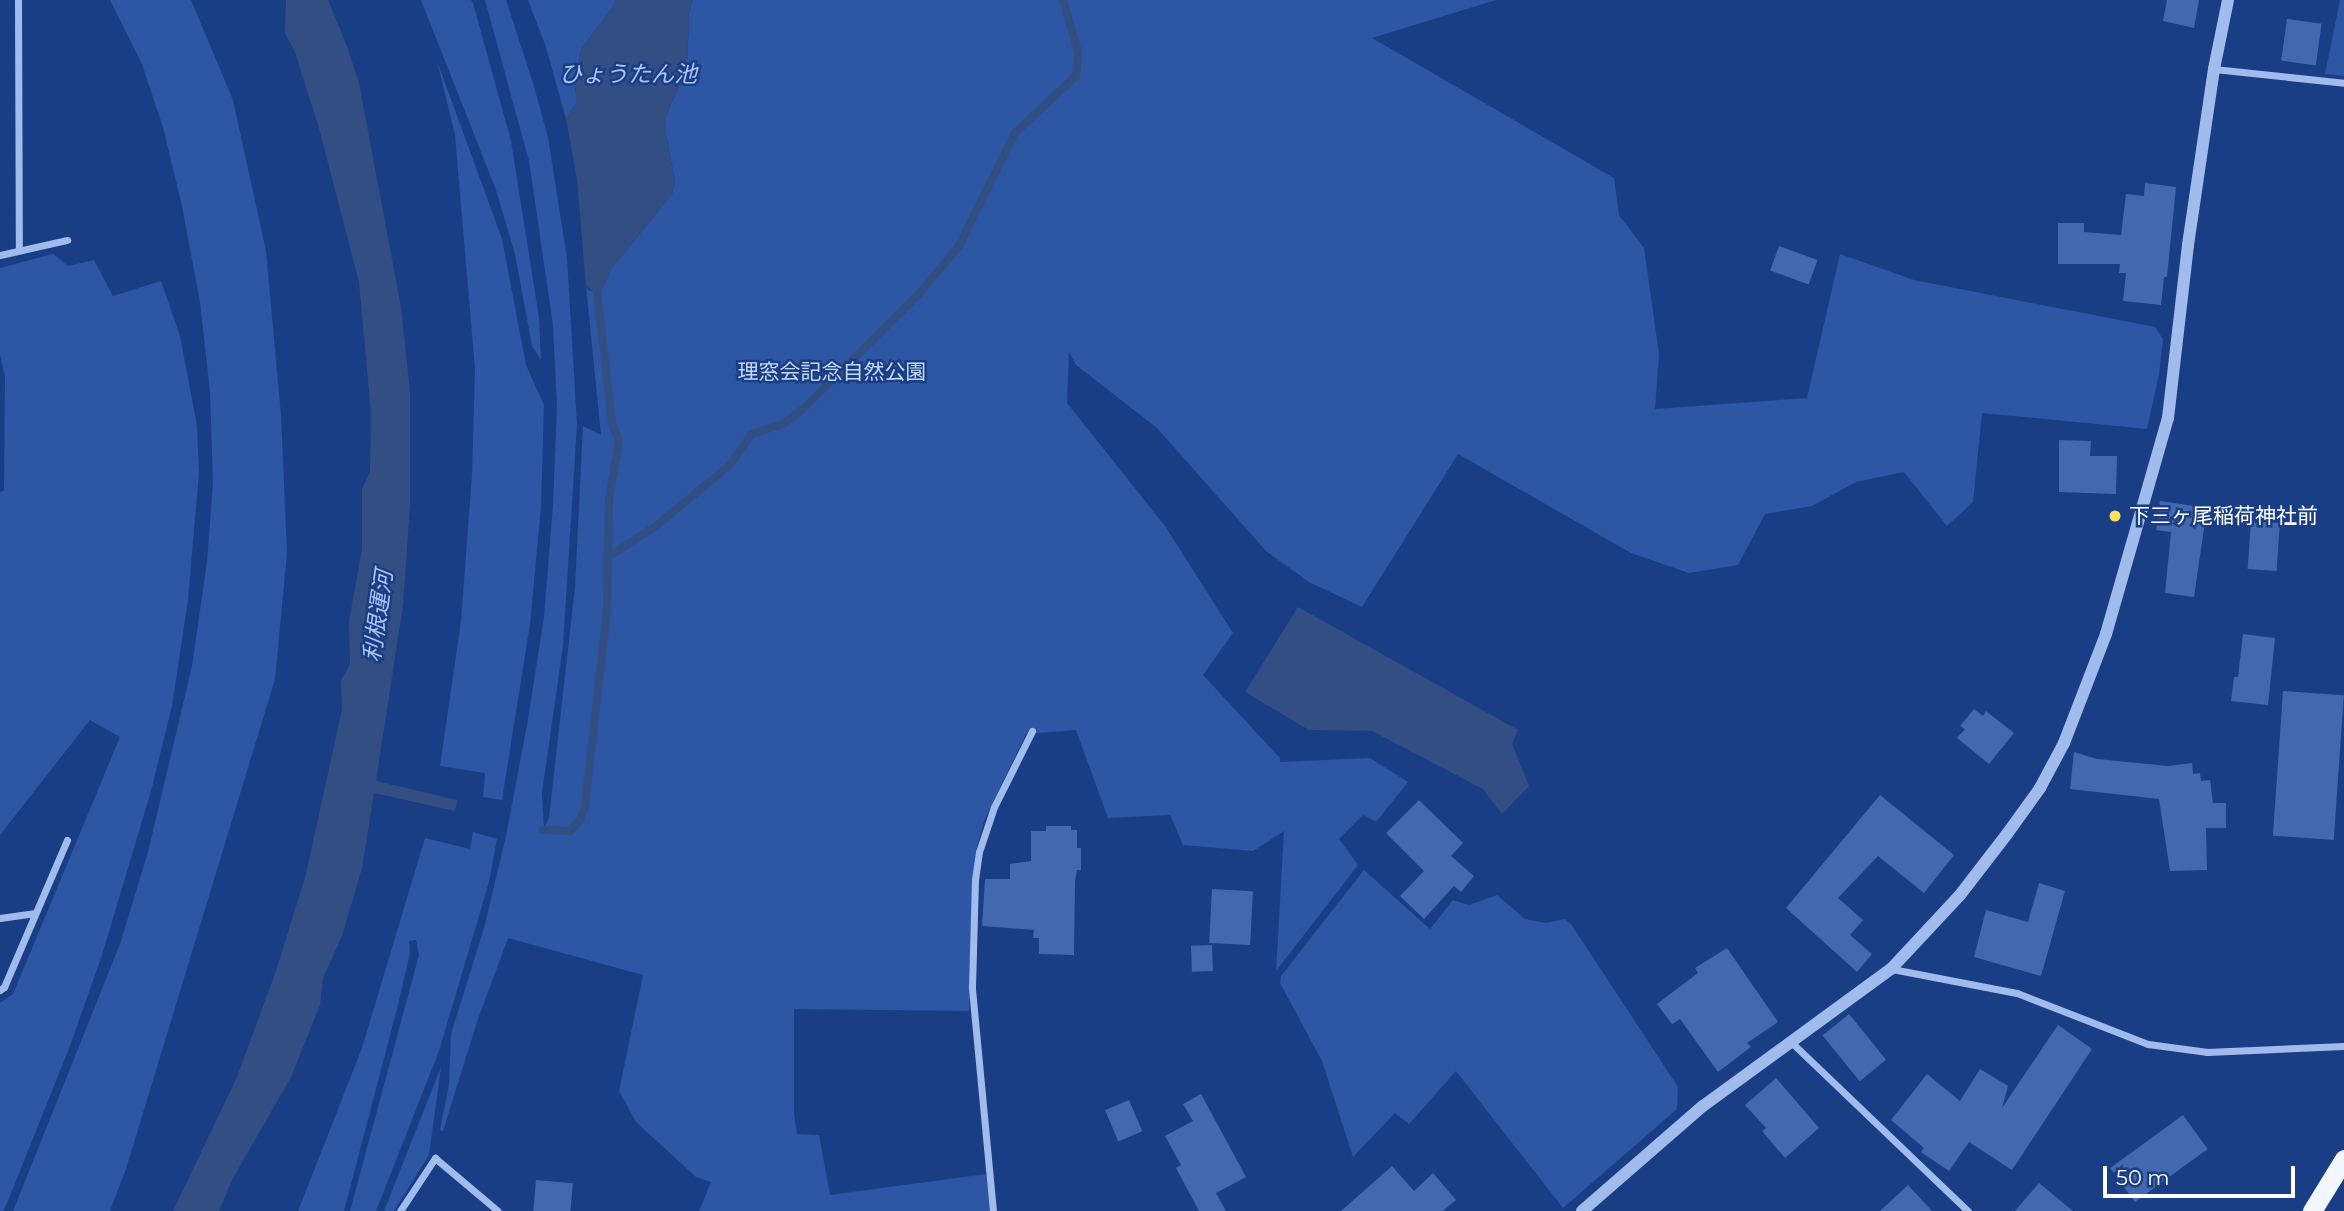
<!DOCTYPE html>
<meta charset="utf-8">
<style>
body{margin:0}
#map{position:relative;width:2344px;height:1211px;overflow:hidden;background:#1a3e85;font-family:Montserrat,"Noto Sans JP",sans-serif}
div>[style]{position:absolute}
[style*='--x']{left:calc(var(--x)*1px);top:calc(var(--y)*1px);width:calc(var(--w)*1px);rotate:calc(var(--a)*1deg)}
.green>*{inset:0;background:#2d56a4}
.water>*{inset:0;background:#334e83}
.stream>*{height:8px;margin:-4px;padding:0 4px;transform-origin:4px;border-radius:4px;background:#334e83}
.building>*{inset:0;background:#4368af;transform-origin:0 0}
.minor>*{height:7px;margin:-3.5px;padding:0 3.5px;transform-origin:3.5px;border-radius:3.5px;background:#a1bbec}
.tertiary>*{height:12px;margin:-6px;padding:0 6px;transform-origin:6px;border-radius:6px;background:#a1bbec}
.trunk>*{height:19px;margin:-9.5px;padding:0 9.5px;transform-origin:9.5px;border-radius:9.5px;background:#f2f6ff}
.dots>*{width:19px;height:19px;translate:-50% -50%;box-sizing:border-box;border:4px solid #1a3e85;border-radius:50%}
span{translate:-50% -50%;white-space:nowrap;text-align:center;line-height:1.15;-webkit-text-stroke:5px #1a3e85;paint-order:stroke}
.park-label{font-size:21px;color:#c6d8f9}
.poi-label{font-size:21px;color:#fff}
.left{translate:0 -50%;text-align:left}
.water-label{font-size:23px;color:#adc5f3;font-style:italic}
.scale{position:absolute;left:2103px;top:1166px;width:192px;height:32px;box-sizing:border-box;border:4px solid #fff;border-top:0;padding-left:9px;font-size:21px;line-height:24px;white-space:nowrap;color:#fff;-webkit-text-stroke:5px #1a3e85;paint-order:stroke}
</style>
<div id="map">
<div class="green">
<div style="clip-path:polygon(110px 0,191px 0,233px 100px,266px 251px,281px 415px,287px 553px,275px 679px,126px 1169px,110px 1211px,13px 1211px,120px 944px,148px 852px,192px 666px,207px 562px,213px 483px,210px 391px,200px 302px,182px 206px,163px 127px,142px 64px)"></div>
<div style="clip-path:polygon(421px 0,471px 0,473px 3px,511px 141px,539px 318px,541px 360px,532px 346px,515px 254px,496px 190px)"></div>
<div style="clip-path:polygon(485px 0,506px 0,533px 83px,548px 137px,567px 258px,577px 425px,563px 646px,542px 793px,544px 828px,549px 818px,575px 587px,583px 426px,601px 435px,586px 286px,589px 291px,601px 291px,612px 268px,672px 194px,675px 181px,665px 130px,666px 116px,687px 68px,689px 13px,693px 0,1496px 0,1372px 38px,1614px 178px,1619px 215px,1644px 248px,1659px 354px,1655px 409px,1807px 398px,1840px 254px,1914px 280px,2155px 327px,2163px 339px,2159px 374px,2147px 429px,1982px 413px,1973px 502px,1947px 526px,1904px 472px,1856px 482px,1812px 506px,1765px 514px,1738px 565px,1689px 573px,1631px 553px,1458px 454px,1362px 607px,1309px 582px,1266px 551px,1157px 428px,1076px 365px,1069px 352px,1067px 403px,1165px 526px,1233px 633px,1203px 675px,1280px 758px,1280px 762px,1370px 758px,1408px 782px,1376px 822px,1363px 815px,1339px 839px,1358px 865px,1276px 971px,1284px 831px,1253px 851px,1183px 845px,1170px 815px,1108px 818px,1076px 730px,1026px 734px,984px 821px,975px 855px,969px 1011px,794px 1009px,794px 1114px,797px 1134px,819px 1135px,830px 1195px,986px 1174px,990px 1211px,699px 1211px,711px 1182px,696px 1177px,636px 1122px,619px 1091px,643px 975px,508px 938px,478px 1019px,443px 1131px,440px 1130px,449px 1084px,451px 1034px,484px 928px,506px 836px,527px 725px,544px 617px,553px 505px,557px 407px,553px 325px,529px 161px)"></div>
<div style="clip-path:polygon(528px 0,615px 0,613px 7px,582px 48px,574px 77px,577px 102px,566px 119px,546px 47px)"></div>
<div style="clip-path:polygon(2340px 0,2344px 0,2344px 76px,2325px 74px)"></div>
<div style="clip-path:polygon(437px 61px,502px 239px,526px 365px,544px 405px,541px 507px,530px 624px,502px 800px,483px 797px,485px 773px,440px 766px,461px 621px,472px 475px,475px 369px,455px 135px)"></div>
<div style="clip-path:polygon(53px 254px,68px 266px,94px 260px,113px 296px,161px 281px,180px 336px,197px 426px,199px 472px,188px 600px,172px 706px,151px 791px,102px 955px,70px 1046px,8px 1201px,3px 1211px,0 1211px,0 1003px,13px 994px,120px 737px,90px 720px,0 835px,0 492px,4px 491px,5px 377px,0 355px,0 268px)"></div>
<div style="clip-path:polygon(473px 832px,497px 839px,489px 882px,439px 1051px,376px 1211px,350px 1211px,419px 955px,416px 940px,409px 941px,410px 953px,398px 1005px,344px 1211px,298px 1211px,362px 1048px,425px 838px,470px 849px)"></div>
<div style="clip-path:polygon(1364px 870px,1430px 929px,1453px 900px,1469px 905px,1497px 895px,1525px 919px,1546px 923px,1565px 919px,1571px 924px,1678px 1087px,1677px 1109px,1563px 1208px,1456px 1071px,1409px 1124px,1395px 1113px,1353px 1157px,1322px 1061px,1280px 983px,1281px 976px)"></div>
<div style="clip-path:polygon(441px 1067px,429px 1155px,394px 1211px,384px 1211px)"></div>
</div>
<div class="water">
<div style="clip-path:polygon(286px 0,328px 0,348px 49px,359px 83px,401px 307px,410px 392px,410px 505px,403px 605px,376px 781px,457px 800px,455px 811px,374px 793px,362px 868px,342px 936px,323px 978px,320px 1005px,291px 1077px,233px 1178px,219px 1211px,173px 1211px,237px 1077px,276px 971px,306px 874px,342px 709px,341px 681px,350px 664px,349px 621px,362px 549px,362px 489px,370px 472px,371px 413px,359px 282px,319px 128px,295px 52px,285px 33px)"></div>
<div style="clip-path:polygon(615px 0,693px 0,689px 13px,687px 68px,666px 116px,665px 130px,675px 181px,672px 194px,612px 268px,601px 291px,595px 292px,586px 286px,577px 179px,566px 119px,577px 102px,574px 77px,582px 48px,613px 7px)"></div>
<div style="clip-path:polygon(1298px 607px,1518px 730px,1512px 744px,1529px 786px,1502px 814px,1483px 789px,1372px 731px,1309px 730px,1245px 692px)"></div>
</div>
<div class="stream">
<div style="--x:597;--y:291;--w:133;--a:83.5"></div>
<div style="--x:612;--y:423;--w:19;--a:69"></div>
<div style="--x:619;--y:441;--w:59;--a:99.8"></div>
<div style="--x:609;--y:499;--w:58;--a:91"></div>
<div style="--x:543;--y:830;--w:27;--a:2"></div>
<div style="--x:570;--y:831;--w:15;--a:-48"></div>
<div style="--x:580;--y:820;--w:15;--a:-70"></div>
<div style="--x:585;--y:806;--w:197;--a:-83.6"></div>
<div style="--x:607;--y:610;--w:53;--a:-88.9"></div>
<div style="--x:608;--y:557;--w:57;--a:-32.9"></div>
<div style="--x:656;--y:526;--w:96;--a:-39.5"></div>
<div style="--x:730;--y:465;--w:38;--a:-55"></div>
<div style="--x:752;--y:434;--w:33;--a:-18"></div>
<div style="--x:783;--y:424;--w:26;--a:-37"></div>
<div style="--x:804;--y:408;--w:161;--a:-44.7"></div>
<div style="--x:918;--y:295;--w:64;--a:-50.1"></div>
<div style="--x:959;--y:246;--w:126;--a:-63.6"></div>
<div style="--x:1015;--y:133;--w:83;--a:-43.1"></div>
<div style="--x:1076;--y:76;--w:24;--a:-85"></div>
<div style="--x:1078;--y:52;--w:54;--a:-106.1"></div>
</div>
<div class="building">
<div style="clip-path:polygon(2167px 0,2199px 0,2194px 28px,2163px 21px)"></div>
<div style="left:2287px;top:19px;width:35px;height:42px;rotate:8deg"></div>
<div style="clip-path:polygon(2145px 183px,2176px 187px,2167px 277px,2164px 277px,2161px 305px,2123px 301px,2126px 273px,2119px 273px,2120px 264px,2058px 264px,2058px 223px,2084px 223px,2084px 232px,2121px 235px,2126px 194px,2144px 196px)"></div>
<div style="left:1779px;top:246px;width:41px;height:26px;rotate:20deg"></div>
<div style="clip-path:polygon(2059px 440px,2091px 441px,2090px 456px,2117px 456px,2116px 494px,2059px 492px)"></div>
<div style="clip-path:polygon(2160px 501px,2207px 508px,2194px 597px,2165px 593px,2171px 532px,2156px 530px)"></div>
<div style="left:2251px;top:521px;width:29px;height:48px;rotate:4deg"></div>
<div style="clip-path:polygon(2243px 634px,2275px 638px,2268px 705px,2231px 701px,2234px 677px,2238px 677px)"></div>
<div style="left:2283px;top:691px;width:61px;height:145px;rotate:4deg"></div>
<div style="clip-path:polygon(1974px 709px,1983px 716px,1986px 711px,2014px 733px,1989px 764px,1957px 738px,1965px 729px,1960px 726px)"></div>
<div style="clip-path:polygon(2074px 752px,2097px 759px,2168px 766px,2192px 763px,2193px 774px,2200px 773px,2201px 781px,2210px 780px,2213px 803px,2226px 803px,2226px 828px,2206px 828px,2207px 870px,2170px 871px,2159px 799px,2070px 789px)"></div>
<div style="clip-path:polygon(1880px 795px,1954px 855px,1924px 893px,1878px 856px,1838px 898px,1863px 920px,1850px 935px,1872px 954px,1857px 972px,1786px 908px)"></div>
<div style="clip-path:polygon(1419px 800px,1463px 843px,1451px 856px,1474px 876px,1461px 892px,1454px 886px,1424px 919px,1400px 896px,1424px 871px,1386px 833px)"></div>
<div style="clip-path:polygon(1046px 826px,1071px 826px,1071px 830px,1077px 830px,1077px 848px,1081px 848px,1081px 870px,1077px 870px,1075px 881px,1074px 955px,1039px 954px,1039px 938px,1033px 938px,1034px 930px,982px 926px,985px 879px,1010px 879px,1010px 864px,1031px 861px,1031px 831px,1046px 831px)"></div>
<div style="clip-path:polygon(2039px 883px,2065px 891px,2041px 976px,1974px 957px,1986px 910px,2028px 922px)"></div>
<div style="left:1212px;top:889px;width:41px;height:54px;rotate:3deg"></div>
<div style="left:1212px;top:945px;width:26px;height:21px;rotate:88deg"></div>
<div style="clip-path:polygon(1727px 948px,1778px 1022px,1747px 1043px,1751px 1047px,1718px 1072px,1680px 1019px,1672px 1024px,1657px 1004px,1698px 973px,1695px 968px)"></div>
<div style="left:1849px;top:1014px;width:59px;height:34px;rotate:51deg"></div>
<div style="clip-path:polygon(2058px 1025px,2092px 1049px,2012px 1170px,1969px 1142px,1949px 1171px,1921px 1152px,1924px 1148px,1891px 1120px,1927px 1074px,1960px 1101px,1980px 1069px,2008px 1086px,2002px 1108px)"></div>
<div style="clip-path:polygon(1776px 1078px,1819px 1128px,1785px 1158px,1762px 1131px,1766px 1128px,1745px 1105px)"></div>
<div style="clip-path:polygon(1201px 1094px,1246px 1177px,1216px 1193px,1226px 1211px,1199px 1211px,1176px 1168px,1181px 1165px,1165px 1136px,1193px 1121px,1183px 1104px)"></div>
<div style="left:1129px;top:1100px;width:34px;height:26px;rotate:67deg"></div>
<div style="left:2183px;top:1115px;width:42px;height:90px;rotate:54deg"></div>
<div style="clip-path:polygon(1392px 1166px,1414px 1191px,1433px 1173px,1456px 1200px,1443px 1211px,1341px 1211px)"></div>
<div style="left:536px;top:1180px;width:37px;height:31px;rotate:5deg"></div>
<div style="clip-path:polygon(2039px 1183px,2073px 1211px,2015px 1211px)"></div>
<div style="clip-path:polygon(1908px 1185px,1932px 1211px,1880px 1211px)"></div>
</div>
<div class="minor">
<div style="--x:18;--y:0;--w:250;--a:89.8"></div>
<div style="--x:2214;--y:69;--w:131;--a:6.1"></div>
<div style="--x:0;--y:255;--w:69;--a:-12.6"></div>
<div style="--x:0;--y:918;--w:34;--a:-8"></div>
<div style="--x:1892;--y:969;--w:127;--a:10.9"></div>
<div style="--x:2017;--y:993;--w:141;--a:21.3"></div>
<div style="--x:2148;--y:1044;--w:60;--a:7.7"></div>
<div style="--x:2207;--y:1052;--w:137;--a:-2.5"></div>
<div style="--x:0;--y:990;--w:5;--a:-37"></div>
<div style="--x:4;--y:987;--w:160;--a:-66.8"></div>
<div style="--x:1790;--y:1041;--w:246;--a:43.7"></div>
<div style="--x:400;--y:1211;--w:64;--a:-56.6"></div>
<div style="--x:435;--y:1158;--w:82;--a:40.1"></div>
<div style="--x:993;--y:1211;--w:225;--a:-95.4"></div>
<div style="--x:972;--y:987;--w:107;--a:-88.4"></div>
<div style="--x:975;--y:880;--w:28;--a:-82"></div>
<div style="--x:979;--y:852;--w:47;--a:-71.6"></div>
<div style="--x:994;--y:807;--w:85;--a:-63.4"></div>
</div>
<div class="tertiary">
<div style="--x:1582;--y:1211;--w:160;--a:-41"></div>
<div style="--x:1703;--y:1106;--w:233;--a:-36.1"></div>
<div style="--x:1891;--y:969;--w:101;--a:-47"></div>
<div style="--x:1960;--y:895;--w:77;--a:-52.4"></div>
<div style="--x:2007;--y:834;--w:57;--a:-54.3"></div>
<div style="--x:2040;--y:788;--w:51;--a:-61.9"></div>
<div style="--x:2064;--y:743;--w:117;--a:-68.9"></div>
<div style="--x:2106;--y:634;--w:225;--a:-74"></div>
<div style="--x:2168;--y:418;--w:174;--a:-83.4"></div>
<div style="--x:2188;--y:245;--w:178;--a:-81.6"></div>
<div style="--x:2214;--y:69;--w:70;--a:-78.5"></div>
</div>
<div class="trunk">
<div style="--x:2312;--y:1211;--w:61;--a:-58.4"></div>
</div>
<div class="dots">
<div style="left:2115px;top:516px;background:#fee05d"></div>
</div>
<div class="park-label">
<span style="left:832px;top:372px">理窓会記念自然公園</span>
</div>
<div class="poi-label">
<span class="left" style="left:2129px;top:516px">下三ヶ尾稲荷神社前</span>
</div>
<div class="water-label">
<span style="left:628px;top:74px">ひょうたん池</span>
<span style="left:378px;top:616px;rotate:-82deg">利根運河</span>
</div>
<div class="scale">50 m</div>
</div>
